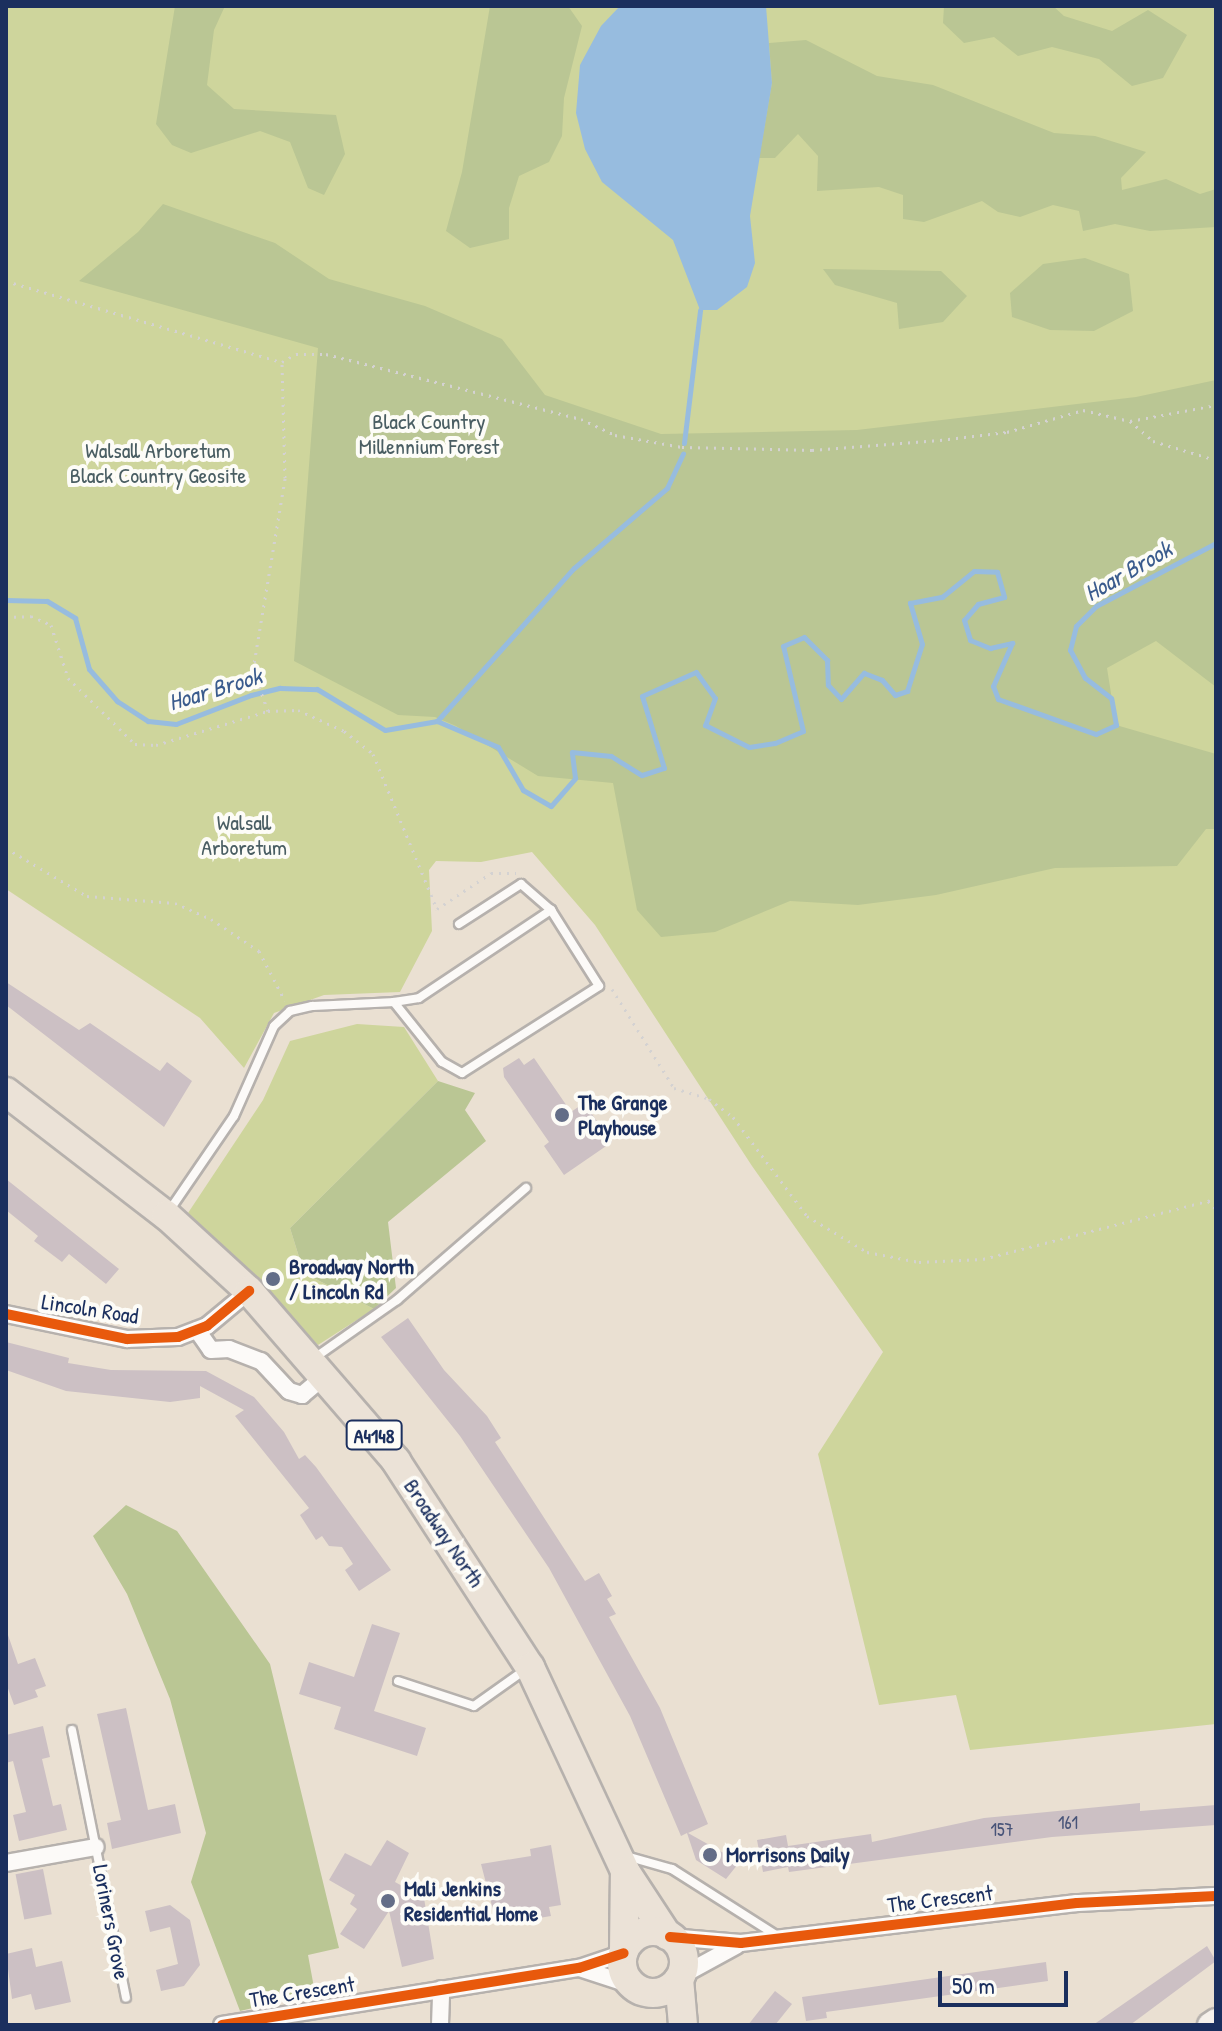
<!DOCTYPE html>
<style>
body{margin:0}
#map{position:relative;width:1222px;height:2031px;overflow:hidden;background:#eae0d2;font-family:"Patrick Hand",sans-serif}
div>[style]{position:absolute}
[style*='--x']{left:calc(var(--x)*1px);top:calc(var(--y)*1px);width:calc(var(--w)*1px);rotate:calc(var(--a)*1deg)}
.green>*{inset:0;background:#ced59c}
.forest>*{inset:0;background:#bac694}
.water>*{inset:0;background:#97bcdf}
.stream>*{height:5px;margin:-2.5px;padding:0 2.5px;transform-origin:2.5px;border-radius:2.5px;background:#97bcdf}
.building>*{inset:0;background:#ccc0c4;transform-origin:0 0}
.path>*{height:3px;margin-top:-1.5px;transform-origin:0;background:repeating-linear-gradient(90deg,#d4d2d2 0 2px,transparent 0 8px)}
.roads{filter:drop-shadow(2px 0 #b6b1ad) drop-shadow(-2px 0 #b6b1ad) drop-shadow(0 2px #b6b1ad) drop-shadow(0 -2px #b6b1ad)}
.service>*{height:8px;margin:-4px;padding:0 4px;transform-origin:4px;border-radius:4px;background:#fcfaf8}
.minor>*{height:16px;margin:-8px;padding:0 8px;transform-origin:8px;border-radius:8px;background:#fcfaf8}
.secondary>*{height:24px;margin:-12px;padding:0 12px;transform-origin:12px;border-radius:12px;background:#f6f1eb}
.trunk>*{height:28px;margin:-14px;padding:0 14px;transform-origin:14px;border-radius:14px;background:#ebe2d7}
.trunk>.ring{margin:-14px;padding:0;box-sizing:content-box;background:none;border:28px solid #ebe2d7;border-radius:50%}
.cycleway>*{height:10px;margin:-5px;padding:0 5px;transform-origin:5px;border-radius:5px;background:#e8590c}
.dots>*{width:22px;height:22px;translate:-50% -50%;box-sizing:border-box;border:4px solid #fdfcf7;border-radius:50%}
span{translate:-50% -50%;white-space:nowrap;text-align:center;line-height:1.15;-webkit-text-stroke:8px #fdfcf7;paint-order:stroke}
.number-label{font-size:18px;color:#475378}
.number-label span{-webkit-text-stroke-width:0}
.shield-label span{padding:2px 6px;background:#fdfcf7;border:2px solid;border-radius:6px;-webkit-text-stroke-width:0}
.shield-label{font-size:20px;color:#1b2f5e;font-weight:700}
.park-label{font-size:22px;color:#4a5e63}
.poi-label{font-size:22px;color:#1b2f5e;font-weight:700}
.left{translate:0 -50%;text-align:left}
.street-label{font-size:22px;color:#1b2f5e}
.water-label{font-size:24px;color:#3a5b8d;font-style:italic}
.frame{position:absolute;inset:0;border:8px solid #1b2f5e;pointer-events:none}
.scale{position:absolute;left:938px;top:1971px;width:130px;height:36px;box-sizing:border-box;border:4px solid #1b2f5e;border-top:0;padding-left:10px;font-size:24px;line-height:28px;white-space:nowrap;color:#1b2f5e;-webkit-text-stroke:6px #fdfcf7;paint-order:stroke}
</style>
<div id="map">
<div class="green">
<div style="clip-path:polygon(6px 6px,1216px 6px,1216px 1724px,970px 1750px,956px 1695px,879px 1705px,818px 1454px,883px 1352px,752px 1166px,595px 925px,532px 852px,481px 862px,436px 861px,429px 870px,432px 931px,400px 992px,324px 995px,274px 1013px,244px 1068px,200px 1018px,6px 889px)"></div>
<div style="clip-path:polygon(357px 1024px,404px 1027px,438px 1081px,290px 1228px,304px 1273px,374px 1309px,318px 1345px,188px 1213px,263px 1100px,290px 1041px)"></div>
</div>
<div class="forest">
<div style="clip-path:polygon(175px 6px,225px 6px,214px 30px,207px 85px,234px 109px,336px 115px,345px 154px,324px 195px,308px 188px,290px 142px,260px 131px,191px 153px,172px 145px,156px 124px)"></div>
<div style="clip-path:polygon(490px 6px,568px 6px,582px 26px,564px 98px,562px 136px,549px 162px,519px 176px,509px 208px,509px 239px,470px 248px,446px 231px,462px 172px)"></div>
<div style="clip-path:polygon(944px 6px,1053px 6px,1064px 16px,1112px 31px,1148px 10px,1187px 35px,1163px 78px,1132px 86px,1099px 59px,1052px 47px,1018px 56px,994px 37px,964px 43px,943px 23px)"></div>
<div style="clip-path:polygon(806px 40px,877px 76px,933px 85px,1054px 133px,1095px 136px,1146px 152px,1121px 178px,1122px 190px,1166px 179px,1200px 194px,1216px 189px,1216px 227px,1150px 231px,1115px 224px,1083px 231px,1079px 211px,1053px 205px,1020px 217px,998px 212px,982px 201px,924px 222px,903px 219px,903px 195px,879px 187px,817px 191px,818px 156px,798px 134px,775px 158px,759px 158px,772px 83px,769px 43px)"></div>
<div style="clip-path:polygon(163px 204px,275px 243px,329px 279px,425px 306px,502px 339px,545px 395px,661px 434px,857px 430px,1136px 397px,1216px 380px,1216px 687px,1156px 641px,1107px 668px,1116px 725px,1216px 754px,1216px 829px,1206px 829px,1177px 866px,1055px 868px,936px 895px,858px 905px,790px 901px,715px 932px,661px 937px,637px 910px,613px 783px,538px 776px,456px 726px,435px 717px,398px 715px,294px 661px,318px 348px,79px 281px,138px 232px)"></div>
<div style="clip-path:polygon(1085px 258px,1129px 274px,1133px 311px,1094px 331px,1050px 330px,1012px 317px,1010px 293px,1043px 264px)"></div>
<div style="clip-path:polygon(823px 269px,941px 271px,967px 296px,943px 322px,899px 329px,897px 303px,835px 285px)"></div>
<div style="clip-path:polygon(438px 1081px,475px 1093px,465px 1110px,486px 1141px,388px 1222px,396px 1288px,374px 1309px,304px 1273px,290px 1228px)"></div>
<div style="clip-path:polygon(126px 1505px,177px 1531px,270px 1664px,339px 1948px,308px 1955px,315px 1993px,240px 2011px,191px 1882px,206px 1833px,170px 1699px,127px 1594px,93px 1536px)"></div>
</div>
<div class="water">
<div style="clip-path:polygon(620px 6px,766px 6px,772px 83px,750px 216px,755px 263px,747px 287px,717px 310px,700px 310px,673px 240px,602px 182px,585px 149px,576px 113px,580px 65px,601px 26px)"></div>
</div>
<div class="stream">
<div style="--x:684;--y:443;--w:134;--a:-83.1"></div>
<div style="--x:6;--y:600;--w:41;--a:1.4"></div>
<div style="--x:47;--y:601;--w:33;--a:31"></div>
<div style="--x:75;--y:618;--w:53;--a:74.6"></div>
<div style="--x:89;--y:669;--w:43;--a:48.8"></div>
<div style="--x:117;--y:701;--w:37;--a:33"></div>
<div style="--x:148;--y:721;--w:28;--a:6"></div>
<div style="--x:176;--y:724;--w:80;--a:-21.1"></div>
<div style="--x:251;--y:695;--w:30;--a:-14"></div>
<div style="--x:280;--y:688;--w:37;--a:2"></div>
<div style="--x:317;--y:689;--w:79;--a:31.1"></div>
<div style="--x:385;--y:730;--w:53;--a:-9.8"></div>
<div style="--x:437;--y:721;--w:66;--a:23.1"></div>
<div style="--x:498;--y:747;--w:50;--a:59.8"></div>
<div style="--x:523;--y:790;--w:32;--a:30"></div>
<div style="--x:551;--y:806;--w:37;--a:-49"></div>
<div style="--x:575;--y:778;--w:26;--a:-97"></div>
<div style="--x:572;--y:752;--w:39;--a:6"></div>
<div style="--x:611;--y:756;--w:36;--a:32"></div>
<div style="--x:642;--y:775;--w:23;--a:-18"></div>
<div style="--x:664;--y:768;--w:75;--a:-107"></div>
<div style="--x:642;--y:696;--w:59;--a:-24"></div>
<div style="--x:696;--y:672;--w:32;--a:54"></div>
<div style="--x:715;--y:698;--w:29;--a:110"></div>
<div style="--x:705;--y:725;--w:49;--a:26.6"></div>
<div style="--x:749;--y:747;--w:26;--a:-9"></div>
<div style="--x:775;--y:743;--w:30;--a:-23"></div>
<div style="--x:803;--y:731;--w:87;--a:-103.2"></div>
<div style="--x:783;--y:646;--w:23;--a:-23"></div>
<div style="--x:804;--y:637;--w:33;--a:45"></div>
<div style="--x:827;--y:660;--w:25;--a:88"></div>
<div style="--x:828;--y:685;--w:19;--a:47"></div>
<div style="--x:841;--y:699;--w:35;--a:-49"></div>
<div style="--x:864;--y:673;--w:19;--a:21"></div>
<div style="--x:882;--y:680;--w:20;--a:49"></div>
<div style="--x:895;--y:695;--w:13;--a:-18"></div>
<div style="--x:907;--y:691;--w:49;--a:-72.3"></div>
<div style="--x:922;--y:644;--w:43;--a:-106.3"></div>
<div style="--x:910;--y:603;--w:33;--a:-11"></div>
<div style="--x:942;--y:597;--w:41;--a:-39.1"></div>
<div style="--x:974;--y:571;--w:23;--a:2"></div>
<div style="--x:997;--y:572;--w:26;--a:74"></div>
<div style="--x:1004;--y:597;--w:27;--a:165"></div>
<div style="--x:978;--y:604;--w:21;--a:131"></div>
<div style="--x:964;--y:620;--w:21;--a:73"></div>
<div style="--x:970;--y:640;--w:22;--a:22"></div>
<div style="--x:990;--y:648;--w:23;--a:-13"></div>
<div style="--x:1012;--y:643;--w:47;--a:113.8"></div>
<div style="--x:993;--y:686;--w:14;--a:69"></div>
<div style="--x:998;--y:699;--w:104;--a:19.7"></div>
<div style="--x:1096;--y:734;--w:22;--a:-24"></div>
<div style="--x:1116;--y:725;--w:27;--a:-100"></div>
<div style="--x:1111;--y:698;--w:33;--a:-142"></div>
<div style="--x:1085;--y:678;--w:32;--a:-118"></div>
<div style="--x:1070;--y:650;--w:25;--a:-76"></div>
<div style="--x:1076;--y:626;--w:28;--a:-45"></div>
<div style="--x:1096;--y:606;--w:136;--a:-27.7"></div>
<div style="--x:437;--y:721;--w:205;--a:-48.2"></div>
<div style="--x:574;--y:568;--w:123;--a:-40.7"></div>
<div style="--x:667;--y:488;--w:38;--a:-65"></div>
</div>
<div class="building">
<div style="clip-path:polygon(6px 982px,79px 1030px,90px 1023px,160px 1071px,167px 1062px,192px 1081px,164px 1127px,6px 1005px)"></div>
<div style="clip-path:polygon(519px 1058px,524px 1065px,534px 1058px,571px 1112px,584px 1103px,612px 1142px,564px 1175px,544px 1146px,549px 1142px,504px 1077px,503px 1068px)"></div>
<div style="clip-path:polygon(6px 1179px,119px 1269px,106px 1284px,69px 1254px,62px 1262px,34px 1241px,38px 1236px,6px 1210px)"></div>
<div style="clip-path:polygon(408px 1318px,444px 1370px,487px 1416px,501px 1438px,495px 1442px,585px 1581px,599px 1573px,612px 1596px,607px 1599px,616px 1614px,609px 1617px,660px 1708px,708px 1824px,688px 1833px,729px 1856px,735px 1845px,746px 1854px,726px 1879px,696px 1860px,687px 1833px,681px 1836px,630px 1716px,549px 1568px,460px 1436px,381px 1337px)"></div>
<div style="clip-path:polygon(6px 1342px,69px 1358px,68px 1363px,111px 1370px,206px 1371px,254px 1397px,284px 1432px,299px 1459px,305px 1455px,316px 1467px,391px 1570px,359px 1591px,345px 1570px,353px 1564px,342px 1547px,329px 1546px,322px 1536px,316px 1540px,300px 1515px,309px 1508px,235px 1416px,244px 1410px,200px 1386px,200px 1398px,170px 1402px,66px 1391px,6px 1370px)"></div>
<div style="clip-path:polygon(372px 1624px,400px 1633px,374px 1711px,426px 1728px,417px 1756px,334px 1729px,341px 1707px,299px 1694px,309px 1662px,354px 1677px)"></div>
<div style="clip-path:polygon(8px 1635px,18px 1664px,35px 1658px,46px 1686px,35px 1690px,38px 1697px,14px 1705px,6px 1683px)"></div>
<div style="clip-path:polygon(126px 1708px,148px 1810px,175px 1804px,181px 1833px,112px 1849px,107px 1823px,121px 1820px,97px 1714px)"></div>
<div style="clip-path:polygon(43px 1726px,50px 1757px,42px 1759px,53px 1806px,61px 1804px,67px 1830px,19px 1841px,13px 1815px,26px 1812px,13px 1761px,6px 1763px,6px 1735px)"></div>
<div style="clip-path:polygon(1140px 1803px,1140px 1811px,1216px 1805px,1216px 1825px,1052px 1837px,789px 1872px,788px 1867px,763px 1872px,757px 1840px,786px 1835px,788px 1846px,871px 1834px,872px 1842px,984px 1818px)"></div>
<div style="clip-path:polygon(387px 1840px,409px 1853px,395px 1882px,424px 1898px,434px 1959px,402px 1967px,389px 1911px,364px 1949px,340px 1934px,357px 1909px,350px 1904px,355px 1895px,329px 1880px,345px 1853px,371px 1866px)"></div>
<div style="clip-path:polygon(551px 1845px,561px 1905px,549px 1907px,551px 1916px,497px 1925px,481px 1864px,531px 1856px,530px 1849px)"></div>
<div style="left:43px;top:1869px;width:46px;height:28px;rotate:79deg"></div>
<div style="clip-path:polygon(170px 1905px,190px 1920px,200px 1965px,184px 1986px,161px 1991px,156px 1970px,178px 1964px,170px 1927px,150px 1932px,145px 1911px)"></div>
<div style="clip-path:polygon(1207px 1946px,1216px 1961px,1130px 2025px,1093px 2025px)"></div>
<div style="clip-path:polygon(32px 1948px,36px 1967px,62px 1961px,71px 2002px,35px 2010px,31px 1994px,12px 1999px,6px 1954px)"></div>
<div style="clip-path:polygon(1046px 1962px,1048px 1981px,826px 2012px,827px 2018px,806px 2021px,802px 1997px)"></div>
<div style="clip-path:polygon(775px 1991px,792px 2004px,775px 2025px,748px 2025px)"></div>
</div>
<div class="path">
<div style="--x:6;--y:281;--w:288;--a:16.4"></div>
<div style="--x:282;--y:362;--w:16;--a:-30"></div>
<div style="--x:296;--y:354;--w:30;--a:0"></div>
<div style="--x:326;--y:354;--w:263;--a:14.3"></div>
<div style="--x:581;--y:419;--w:38;--a:25"></div>
<div style="--x:615;--y:435;--w:68;--a:10.2"></div>
<div style="--x:682;--y:447;--w:130;--a:1.3"></div>
<div style="--x:812;--y:450;--w:128;--a:-4.5"></div>
<div style="--x:940;--y:440;--w:67;--a:-6.8"></div>
<div style="--x:1007;--y:432;--w:79;--a:-16.1"></div>
<div style="--x:1083;--y:410;--w:48;--a:13.2"></div>
<div style="--x:1130;--y:421;--w:87;--a:-10.5"></div>
<div style="--x:1130;--y:421;--w:30;--a:41"></div>
<div style="--x:1153;--y:441;--w:66;--a:16.8"></div>
<div style="--x:6;--y:617;--w:25;--a:-2"></div>
<div style="--x:31;--y:616;--w:22;--a:24"></div>
<div style="--x:51;--y:625;--w:56;--a:72.2"></div>
<div style="--x:68;--y:678;--w:94;--a:44.6"></div>
<div style="--x:135;--y:744;--w:21;--a:3"></div>
<div style="--x:156;--y:745;--w:117;--a:-16.9"></div>
<div style="--x:268;--y:711;--w:30;--a:-2"></div>
<div style="--x:298;--y:710;--w:51;--a:24.5"></div>
<div style="--x:344;--y:731;--w:37;--a:38"></div>
<div style="--x:373;--y:754;--w:168;--a:67.6"></div>
<div style="--x:437;--y:909;--w:65;--a:-33.7"></div>
<div style="--x:491;--y:873;--w:25;--a:0"></div>
<div style="--x:268;--y:711;--w:44;--a:-110.1"></div>
<div style="--x:253;--y:670;--w:195;--a:-80.5"></div>
<div style="--x:285;--y:478;--w:116;--a:-91.5"></div>
<div style="--x:6;--y:848;--w:94;--a:30.7"></div>
<div style="--x:87;--y:896;--w:88;--a:4.5"></div>
<div style="--x:175;--y:903;--w:39;--a:24"></div>
<div style="--x:211;--y:919;--w:58;--a:33.7"></div>
<div style="--x:259;--y:951;--w:56;--a:62.5"></div>
<div style="--x:612;--y:989;--w:117;--a:57.9"></div>
<div style="--x:674;--y:1088;--w:37;--a:17"></div>
<div style="--x:709;--y:1099;--w:30;--a:37"></div>
<div style="--x:733;--y:1117;--w:124;--a:53.2"></div>
<div style="--x:807;--y:1216;--w:70;--a:31"></div>
<div style="--x:867;--y:1252;--w:53;--a:10.9"></div>
<div style="--x:919;--y:1262;--w:64;--a:-2.7"></div>
<div style="--x:983;--y:1259;--w:232;--a:-14.5"></div>
<div style="--x:1208;--y:1201;--w:11;--a:45"></div>
<div style="--x:1208;--y:1201;--w:9;--a:-27"></div>
</div>
<div class="roads">
<div class="service">
<div style="--x:551;--y:910;--w:90;--a:57.7"></div>
<div style="--x:599;--y:986;--w:162;--a:147.6"></div>
<div style="--x:462;--y:1073;--w:23;--a:-151"></div>
<div style="--x:442;--y:1062;--w:77;--a:-128.7"></div>
<div style="--x:394;--y:1002;--w:25;--a:-9"></div>
<div style="--x:419;--y:998;--w:159;--a:-33.7"></div>
<div style="--x:459;--y:924;--w:74;--a:-32.8"></div>
<div style="--x:521;--y:884;--w:40;--a:41"></div>
<div style="--x:169;--y:1211;--w:115;--a:-55.6"></div>
<div style="--x:234;--y:1116;--w:98;--a:-66"></div>
<div style="--x:274;--y:1026;--w:22;--a:-43"></div>
<div style="--x:290;--y:1011;--w:23;--a:-13"></div>
<div style="--x:312;--y:1006;--w:84;--a:-2.7"></div>
<div style="--x:313;--y:1359;--w:103;--a:-35.1"></div>
<div style="--x:397;--y:1300;--w:171;--a:-41"></div>
<div style="--x:398;--y:1681;--w:80;--a:18.2"></div>
<div style="--x:474;--y:1706;--w:64;--a:-35.4"></div>
<div style="--x:72;--y:1730;--w:273;--a:78.6"></div>
<div style="--x:626;--y:1856;--w:48;--a:15.8"></div>
<div style="--x:672;--y:1869;--w:127;--a:32.4"></div>
</div>
<div class="minor">
<div style="--x:6;--y:1314;--w:124;--a:11.7"></div>
<div style="--x:127;--y:1339;--w:51;--a:-2.2"></div>
<div style="--x:178;--y:1337;--w:31;--a:-21"></div>
<div style="--x:207;--y:1326;--w:55;--a:-39.8"></div>
<div style="--x:197;--y:1330;--w:24;--a:55"></div>
<div style="--x:211;--y:1350;--w:18;--a:-3"></div>
<div style="--x:229;--y:1349;--w:34;--a:21"></div>
<div style="--x:261;--y:1361;--w:41;--a:47"></div>
<div style="--x:289;--y:1391;--w:14;--a:17"></div>
<div style="--x:302;--y:1395;--w:31;--a:-40"></div>
<div style="--x:6;--y:1863;--w:91;--a:-10.1"></div>
<div style="--x:670;--y:1937;--w:71;--a:4.8"></div>
<div style="--x:741;--y:1943;--w:338;--a:-6.8"></div>
<div style="--x:1077;--y:1903;--w:139;--a:-2.9"></div>
<div style="--x:579;--y:1968;--w:58;--a:18.1"></div>
<div style="--x:681;--y:1976;--w:63;--a:-28.6"></div>
<div style="--x:222;--y:2025;--w:362;--a:-9.1"></div>
<div style="--x:579;--y:1968;--w:47;--a:-18.4"></div>
<div style="--x:440;--y:2025;--w:36;--a:-88"></div>
</div>
<div class="secondary">
<div style="--x:1210;--y:2025;--w:7;--a:-34"></div>
</div>
<div class="trunk">
<div style="--x:6;--y:1092;--w:202;--a:37.6"></div>
<div style="--x:166;--y:1215;--w:113;--a:42.5"></div>
<div style="--x:249;--y:1291;--w:225;--a:49.1"></div>
<div style="--x:396;--y:1461;--w:246;--a:57"></div>
<div style="--x:530;--y:1667;--w:225;--a:65"></div>
<div style="--x:625;--y:1871;--w:77;--a:56.7"></div>
<div class="ring" style="left:622px;top:1931px;width:34px;height:34px"></div>
<div style="--x:624;--y:1950;--w:79;--a:-89.3"></div>
<div style="--x:679;--y:1979;--w:46;--a:85"></div>
</div>
</div>
<div class="cycleway">
<div style="--x:6;--y:1314;--w:124;--a:11.7"></div>
<div style="--x:127;--y:1339;--w:51;--a:-2.2"></div>
<div style="--x:178;--y:1337;--w:31;--a:-21"></div>
<div style="--x:207;--y:1326;--w:55;--a:-39.8"></div>
<div style="--x:670;--y:1937;--w:71;--a:4.8"></div>
<div style="--x:741;--y:1943;--w:338;--a:-6.8"></div>
<div style="--x:1077;--y:1903;--w:139;--a:-2.9"></div>
<div style="--x:222;--y:2025;--w:362;--a:-9.1"></div>
<div style="--x:579;--y:1968;--w:47;--a:-18.4"></div>
</div>
<div class="dots">
<div style="left:562px;top:1115px;background:#636d87"></div>
<div style="left:273px;top:1279px;background:#636d87"></div>
<div style="left:710px;top:1855px;background:#636d87"></div>
<div style="left:388px;top:1901px;background:#636d87"></div>
</div>
<div class="number-label">
<span style="left:1068px;top:1823px">161</span>
<span style="left:1002px;top:1830px">157</span>
</div>
<div class="shield-label">
<span style="left:374px;top:1435px">A4148</span>
</div>
<div class="park-label">
<span style="left:429px;top:434px">Black Country<br>Millennium Forest</span>
<span style="left:158px;top:463px">Walsall Arboretum<br>Black Country Geosite</span>
<span style="left:244px;top:835px">Walsall<br>Arboretum</span>
</div>
<div class="poi-label">
<span class="left" style="left:578px;top:1115px">The Grange<br>Playhouse</span>
<span class="left" style="left:289px;top:1279px">Broadway North<br>/ Lincoln Rd</span>
<span class="left" style="left:726px;top:1855px">Morrisons Daily</span>
<span class="left" style="left:404px;top:1901px">Mali Jenkins<br>Residential Home</span>
</div>
<div class="street-label">
<span style="left:90px;top:1309px;rotate:9deg">Lincoln Road</span>
<span style="left:444px;top:1533px;rotate:56deg">Broadway North</span>
<span style="left:940px;top:1899px;rotate:-7deg">The Crescent</span>
<span style="left:111px;top:1922px;rotate:79deg">Loriners Grove</span>
<span style="left:302px;top:1992px;rotate:-9deg">The Crescent</span>
</div>
<div class="water-label">
<span style="left:1128px;top:571px;rotate:-30deg">Hoar Brook</span>
<span style="left:215px;top:689px;rotate:-17deg">Hoar Brook</span>
</div>
<div class="frame"></div>
<div class="scale">50 m</div>
</div>
